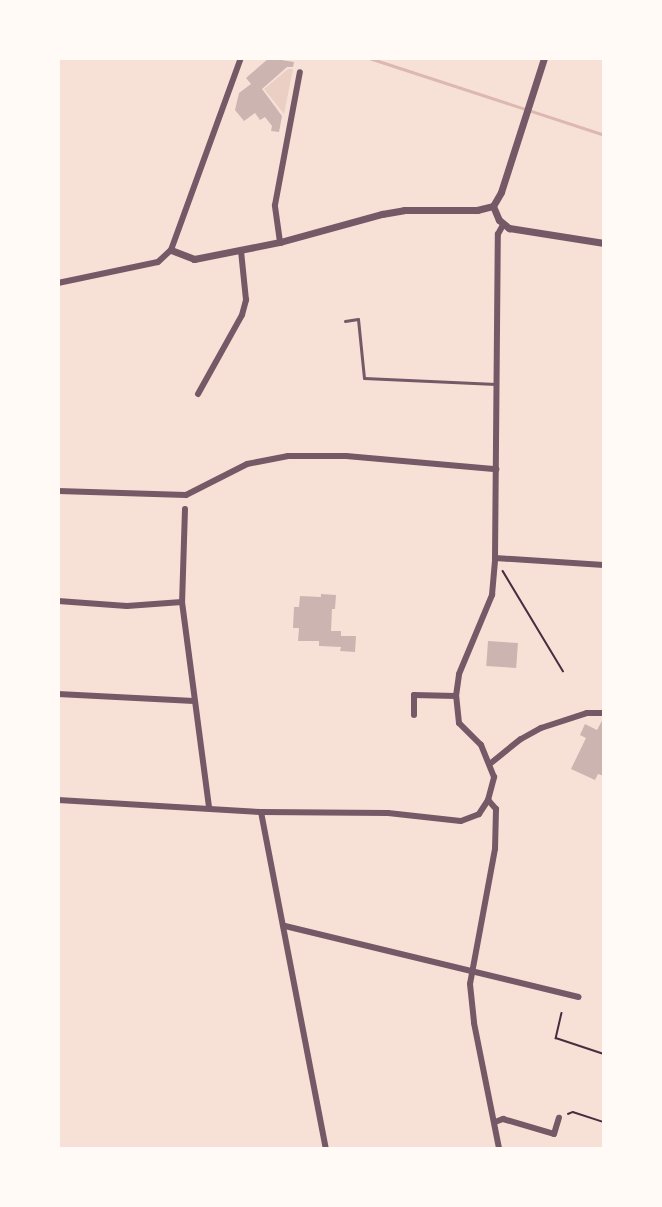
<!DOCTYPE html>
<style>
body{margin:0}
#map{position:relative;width:662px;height:1207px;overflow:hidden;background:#f7e1d7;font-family:Signika,sans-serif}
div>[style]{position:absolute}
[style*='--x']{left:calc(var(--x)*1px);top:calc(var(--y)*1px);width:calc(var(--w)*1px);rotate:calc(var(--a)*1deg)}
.green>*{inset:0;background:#ebcfc5}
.stream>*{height:3px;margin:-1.5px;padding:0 1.5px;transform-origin:1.5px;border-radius:1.5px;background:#dcb8b0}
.building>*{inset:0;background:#ccb4b1;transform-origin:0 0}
.path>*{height:1.5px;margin:-0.75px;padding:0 0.75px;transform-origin:0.75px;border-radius:0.75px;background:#4a2c40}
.service>*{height:3px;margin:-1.5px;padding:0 1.5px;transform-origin:1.5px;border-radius:1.5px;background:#755966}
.minor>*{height:6px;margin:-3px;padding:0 3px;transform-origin:3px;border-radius:3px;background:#755966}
.tertiary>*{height:7px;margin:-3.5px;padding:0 3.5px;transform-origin:3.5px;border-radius:3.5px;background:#755966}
span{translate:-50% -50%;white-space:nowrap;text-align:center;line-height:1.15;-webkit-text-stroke:5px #fffaf5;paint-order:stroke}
.frame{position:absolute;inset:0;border:60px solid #fffaf5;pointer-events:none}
</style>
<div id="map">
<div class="green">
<div style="clip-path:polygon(288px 69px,293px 69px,284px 114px,264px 89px)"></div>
</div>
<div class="stream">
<div style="--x:369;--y:58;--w:247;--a:18.1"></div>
</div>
<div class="building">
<div style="clip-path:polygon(269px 58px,294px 62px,293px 67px,287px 67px,262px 89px,282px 116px,279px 132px,271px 131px,272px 126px,265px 117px,260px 120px,255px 113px,244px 121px,235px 110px,239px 93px,251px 84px,246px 78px)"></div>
<div style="clip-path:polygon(321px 594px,336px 595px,335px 609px,332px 609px,331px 631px,341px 631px,341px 636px,356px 636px,355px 652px,340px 651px,341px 647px,319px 646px,319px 641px,298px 641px,299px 628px,293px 628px,294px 607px,299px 607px,300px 596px,321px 597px)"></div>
<div style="left:488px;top:641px;width:30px;height:25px;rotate:4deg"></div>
<div style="clip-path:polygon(604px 717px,604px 776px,598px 774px,595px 780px,571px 769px,586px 738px,580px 735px,585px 724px,597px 730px)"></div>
</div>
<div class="path">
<div style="--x:503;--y:571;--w:117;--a:59"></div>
<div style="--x:562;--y:1013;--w:26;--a:103"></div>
<div style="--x:556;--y:1038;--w:51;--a:18.4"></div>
<div style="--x:568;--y:1114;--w:5;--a:-22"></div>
<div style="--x:573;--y:1112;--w:33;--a:18"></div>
</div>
<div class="service">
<div style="--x:345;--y:321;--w:13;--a:-9"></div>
<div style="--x:358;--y:319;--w:59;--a:84.2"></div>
<div style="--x:364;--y:378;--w:132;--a:2.6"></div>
</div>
<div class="minor">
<div style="--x:280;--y:242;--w:37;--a:-98"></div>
<div style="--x:275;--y:205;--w:135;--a:-79.4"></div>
<div style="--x:58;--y:283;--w:102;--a:-11.9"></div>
<div style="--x:158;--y:262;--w:18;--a:-43"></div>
<div style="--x:171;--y:250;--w:204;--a:-70"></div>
<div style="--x:198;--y:394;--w:90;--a:-60.9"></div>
<div style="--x:242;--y:315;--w:16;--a:-75"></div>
<div style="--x:246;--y:300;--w:49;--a:-95.8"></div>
<div style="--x:58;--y:491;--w:128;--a:1.8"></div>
<div style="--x:186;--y:495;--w:68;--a:-26.9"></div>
<div style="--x:247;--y:464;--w:42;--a:-11"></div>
<div style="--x:288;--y:456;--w:58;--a:0"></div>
<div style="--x:346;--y:456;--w:151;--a:5"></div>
<div style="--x:185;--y:509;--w:93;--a:91.8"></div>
<div style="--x:182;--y:602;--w:208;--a:82.5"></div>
<div style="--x:495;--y:558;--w:109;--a:3.7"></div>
<div style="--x:58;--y:601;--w:69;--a:4.1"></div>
<div style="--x:127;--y:606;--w:55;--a:-4.2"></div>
<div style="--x:58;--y:694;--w:136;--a:2.9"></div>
<div style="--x:414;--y:715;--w:20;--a:-90"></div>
<div style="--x:414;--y:695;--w:42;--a:1.4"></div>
<div style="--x:491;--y:763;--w:38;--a:-39"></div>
<div style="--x:521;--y:739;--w:23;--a:-29"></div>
<div style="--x:541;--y:728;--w:48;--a:-18.1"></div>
<div style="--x:587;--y:713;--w:17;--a:0"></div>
<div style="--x:58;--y:800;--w:203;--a:3.4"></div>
<div style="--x:261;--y:812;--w:127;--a:0.5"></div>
<div style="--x:388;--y:813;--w:73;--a:6.3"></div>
<div style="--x:461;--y:821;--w:19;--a:-21"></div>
<div style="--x:479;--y:814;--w:17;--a:-57"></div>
<div style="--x:488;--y:800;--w:24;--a:-75"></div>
<div style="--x:494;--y:777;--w:35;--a:-112"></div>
<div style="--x:481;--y:745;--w:31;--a:-135"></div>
<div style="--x:459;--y:723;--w:27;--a:-96"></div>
<div style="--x:456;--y:696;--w:22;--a:-82"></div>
<div style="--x:459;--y:674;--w:86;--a:-67.3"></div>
<div style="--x:492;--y:595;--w:37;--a:-85"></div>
<div style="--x:495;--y:558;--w:324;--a:-89.5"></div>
<div style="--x:498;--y:234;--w:10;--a:-61"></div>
<div style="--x:488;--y:800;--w:12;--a:48"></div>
<div style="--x:496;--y:809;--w:40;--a:91.4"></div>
<div style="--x:495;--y:849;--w:137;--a:100.5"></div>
<div style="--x:470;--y:984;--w:39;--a:84"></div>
<div style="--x:474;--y:1023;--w:127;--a:78.7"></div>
<div style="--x:261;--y:812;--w:342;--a:79.1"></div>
<div style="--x:285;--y:926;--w:302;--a:13.6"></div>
<div style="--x:495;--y:1122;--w:9;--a:-21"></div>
<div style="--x:503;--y:1119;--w:53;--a:16.4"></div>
<div style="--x:554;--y:1134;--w:17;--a:-73"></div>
</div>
<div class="tertiary">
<div style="--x:493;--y:206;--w:16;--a:-60"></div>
<div style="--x:501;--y:192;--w:141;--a:-72.2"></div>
<div style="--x:493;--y:206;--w:15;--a:67"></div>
<div style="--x:499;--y:220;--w:13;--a:39"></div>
<div style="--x:509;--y:228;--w:96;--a:9"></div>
<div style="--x:171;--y:250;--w:25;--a:21"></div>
<div style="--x:194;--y:259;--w:88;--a:-11.2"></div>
<div style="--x:280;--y:242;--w:106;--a:-15.4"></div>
<div style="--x:382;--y:214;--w:22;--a:-10"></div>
<div style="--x:404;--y:210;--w:73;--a:0"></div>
<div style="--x:477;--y:210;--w:16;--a:-14"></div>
</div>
<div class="frame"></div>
</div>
